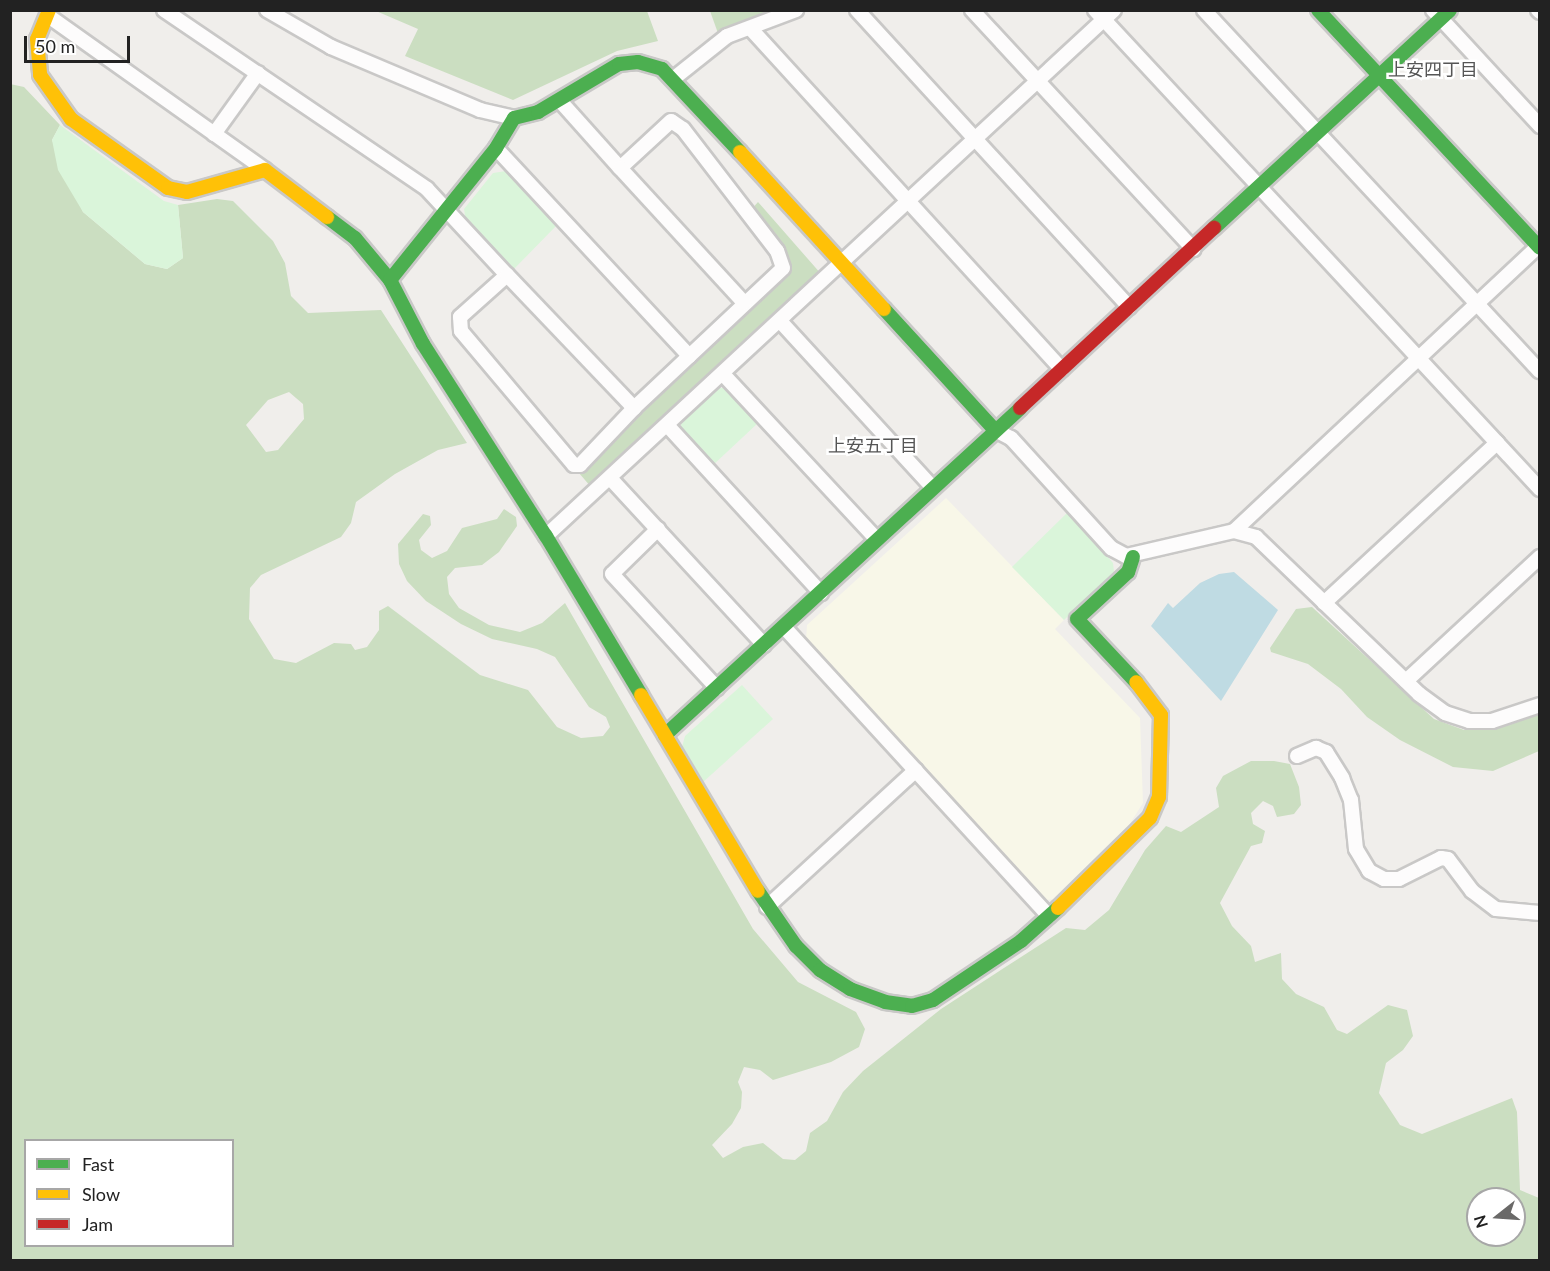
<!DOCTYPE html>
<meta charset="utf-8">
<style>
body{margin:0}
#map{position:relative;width:1550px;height:1271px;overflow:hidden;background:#f0eeeb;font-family:Lato,"Noto Sans JP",sans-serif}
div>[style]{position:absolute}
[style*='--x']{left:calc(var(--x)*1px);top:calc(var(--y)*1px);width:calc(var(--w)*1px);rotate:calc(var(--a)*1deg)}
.education>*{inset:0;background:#f8f7e8}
.forest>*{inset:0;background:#cbdec1}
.park>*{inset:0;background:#daf5da}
.water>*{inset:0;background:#bfdbe3}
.roads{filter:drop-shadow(2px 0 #c9c8c7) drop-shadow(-2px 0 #c9c8c7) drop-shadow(0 2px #c9c8c7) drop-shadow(0 -2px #c9c8c7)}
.street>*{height:14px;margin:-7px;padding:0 7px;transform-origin:7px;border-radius:7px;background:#fdfcfc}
.fast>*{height:14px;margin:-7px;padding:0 7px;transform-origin:7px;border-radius:7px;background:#4caf50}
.slow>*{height:14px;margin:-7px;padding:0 7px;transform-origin:7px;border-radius:7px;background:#ffc107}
.jam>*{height:14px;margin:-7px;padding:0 7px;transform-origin:7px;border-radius:7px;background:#c62828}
span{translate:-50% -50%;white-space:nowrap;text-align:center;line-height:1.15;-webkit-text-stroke:5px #fff;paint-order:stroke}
.neighbourhood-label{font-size:18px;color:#555}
.frame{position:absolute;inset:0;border:12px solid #222;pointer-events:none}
.legend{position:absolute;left:24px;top:1139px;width:210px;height:108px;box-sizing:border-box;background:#fff;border:2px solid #a7a7a7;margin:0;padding:8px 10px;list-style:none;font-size:18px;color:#222}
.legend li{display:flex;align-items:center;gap:12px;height:30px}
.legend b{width:30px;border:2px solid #a7a7a7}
.north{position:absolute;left:1466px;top:1187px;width:60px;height:60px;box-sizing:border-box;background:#fff;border:2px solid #a7a7a7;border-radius:50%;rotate:253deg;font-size:16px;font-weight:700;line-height:24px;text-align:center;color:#222}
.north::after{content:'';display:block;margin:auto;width:21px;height:27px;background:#6a6968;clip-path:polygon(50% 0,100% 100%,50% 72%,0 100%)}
.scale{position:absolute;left:24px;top:36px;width:106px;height:27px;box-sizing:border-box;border:3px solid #222;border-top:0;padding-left:8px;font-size:18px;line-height:21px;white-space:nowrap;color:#222;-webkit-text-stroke:4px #fff;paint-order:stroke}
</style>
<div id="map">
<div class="education">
<div style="clip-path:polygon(946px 498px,1064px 620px,1055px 629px,1140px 718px,1143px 803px,1122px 836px,1056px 899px,1046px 900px,806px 640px,807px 625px)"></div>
</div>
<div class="forest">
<div style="clip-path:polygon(376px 11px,647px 11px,658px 41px,617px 51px,513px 100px,405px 56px,418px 29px)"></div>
<div style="clip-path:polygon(710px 11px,774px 11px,719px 36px)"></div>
<div style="clip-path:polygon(evenodd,10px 84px,24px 87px,60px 125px,52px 140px,83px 212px,145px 264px,167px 269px,183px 258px,178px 205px,217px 199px,233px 201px,273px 241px,285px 263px,291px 296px,308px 313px,381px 310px,467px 443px,438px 450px,395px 474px,356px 502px,351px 523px,341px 537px,261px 575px,250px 588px,249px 619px,274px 659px,296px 663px,334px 643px,351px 644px,355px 650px,367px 647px,379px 630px,379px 611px,388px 606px,480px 675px,528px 690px,557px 727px,581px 738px,603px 736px,610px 727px,606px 717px,589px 707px,555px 657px,537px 649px,492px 639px,461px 624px,426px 601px,407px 581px,399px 564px,398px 544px,423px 514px,430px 516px,431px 525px,419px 540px,421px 550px,432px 558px,447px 551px,462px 528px,497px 519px,504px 509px,516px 517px,517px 526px,499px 552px,482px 565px,455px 568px,447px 577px,449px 594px,459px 608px,489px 625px,520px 632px,542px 623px,565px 603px,753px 929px,798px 982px,856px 1012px,865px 1029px,859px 1047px,831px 1062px,773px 1080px,760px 1070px,744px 1067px,738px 1082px,742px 1092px,741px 1108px,732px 1124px,712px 1145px,723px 1158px,743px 1147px,763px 1143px,783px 1159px,795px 1160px,806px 1151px,810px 1133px,827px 1121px,843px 1092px,863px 1071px,941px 1009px,1007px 966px,1066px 928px,1085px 930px,1109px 910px,1145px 850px,1166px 826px,1181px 832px,1219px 807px,1216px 788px,1223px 776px,1251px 761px,1274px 761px,1290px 764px,1299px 787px,1301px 805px,1294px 814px,1277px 817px,1273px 806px,1263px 801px,1251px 813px,1253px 824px,1265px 831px,1262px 843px,1251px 846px,1220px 903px,1232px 926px,1251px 946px,1255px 962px,1281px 953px,1282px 979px,1296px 994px,1324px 1007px,1337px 1030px,1347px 1034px,1388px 1005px,1407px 1010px,1413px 1036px,1403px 1050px,1386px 1063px,1379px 1093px,1400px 1125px,1422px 1134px,1512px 1098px,1517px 1112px,1520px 1190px,1539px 1198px,1539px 1260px,11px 1260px,10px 84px,289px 392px,303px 404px,304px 419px,278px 450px,266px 452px,246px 425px,268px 400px,289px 392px,10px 84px,26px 1140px,232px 1140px,232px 1246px,26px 1246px,26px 1140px,10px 84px,1478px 1199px,1514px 1199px,1514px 1235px,1478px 1235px,1478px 1199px)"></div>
<div style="clip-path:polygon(758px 202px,822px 275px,591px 487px,579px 473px,787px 272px,784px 249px,750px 211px)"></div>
<div style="clip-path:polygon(1312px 607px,1434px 719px,1464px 730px,1495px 729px,1539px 714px,1539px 751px,1493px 771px,1453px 767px,1400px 740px,1367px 717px,1341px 689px,1308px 664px,1271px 652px,1270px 648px,1296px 609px)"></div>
</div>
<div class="park">
<div style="clip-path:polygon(60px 125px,164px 201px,178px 205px,183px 258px,167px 269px,145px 264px,83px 212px,58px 170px,52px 140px)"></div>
<div style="clip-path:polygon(506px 171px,558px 224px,513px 270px,466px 222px,464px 209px,493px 173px)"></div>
<div style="clip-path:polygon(718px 388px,726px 388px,758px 423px,712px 466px,681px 431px,681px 422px)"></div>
<div style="clip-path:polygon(1069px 511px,1113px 563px,1114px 572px,1064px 620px,1012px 567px)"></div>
<div style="clip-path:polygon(742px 685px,773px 719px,702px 783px,682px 747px,685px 736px)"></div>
</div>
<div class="water">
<div style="clip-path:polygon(1234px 572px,1278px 610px,1221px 701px,1151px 626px,1168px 603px,1173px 608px,1200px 583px,1219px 574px)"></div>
</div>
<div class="roads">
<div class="street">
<div style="--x:164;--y:10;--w:318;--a:34.2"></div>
<div style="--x:427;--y:189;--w:117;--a:47.1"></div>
<div style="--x:507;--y:275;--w:63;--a:138.2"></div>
<div style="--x:460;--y:317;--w:14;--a:86"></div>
<div style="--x:461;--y:331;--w:175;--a:49.9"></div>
<div style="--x:574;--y:465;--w:6;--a:0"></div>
<div style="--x:580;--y:465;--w:79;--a:-46.5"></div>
<div style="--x:634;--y:408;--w:204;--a:-43.2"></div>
<div style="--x:783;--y:268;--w:18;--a:-109"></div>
<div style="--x:777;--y:251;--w:154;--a:-127.6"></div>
<div style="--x:683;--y:129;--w:14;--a:-146"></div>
<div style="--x:671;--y:121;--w:69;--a:137.3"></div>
<div style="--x:620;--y:168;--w:90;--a:-131.8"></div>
<div style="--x:267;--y:10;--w:74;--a:30"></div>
<div style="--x:331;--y:47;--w:162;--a:22.9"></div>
<div style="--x:480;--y:110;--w:35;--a:13"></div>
<div style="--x:857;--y:10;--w:403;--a:47.5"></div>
<div style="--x:972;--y:10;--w:326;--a:47.2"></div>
<div style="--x:1095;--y:10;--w:654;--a:47.11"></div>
<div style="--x:1204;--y:10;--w:493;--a:47.1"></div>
<div style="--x:1433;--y:10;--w:158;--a:47.3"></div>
<div style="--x:1538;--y:10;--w:3;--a:45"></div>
<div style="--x:47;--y:15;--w:267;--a:35.4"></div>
<div style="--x:751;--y:29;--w:461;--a:47.6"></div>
<div style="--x:673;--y:79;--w:69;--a:-38.5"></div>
<div style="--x:727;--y:36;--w:74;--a:-20.6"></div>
<div style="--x:214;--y:134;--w:75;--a:-54.2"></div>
<div style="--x:496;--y:148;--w:284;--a:47.1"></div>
<div style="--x:620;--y:168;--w:183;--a:47.4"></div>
<div style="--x:507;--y:275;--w:184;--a:46.3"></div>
<div style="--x:780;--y:321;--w:226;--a:47.5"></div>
<div style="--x:723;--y:374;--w:226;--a:47.1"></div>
<div style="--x:667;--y:425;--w:228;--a:47.5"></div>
<div style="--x:995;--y:430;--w:18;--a:27"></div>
<div style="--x:1011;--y:438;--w:149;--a:47.7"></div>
<div style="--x:1111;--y:548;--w:17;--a:28"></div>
<div style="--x:1126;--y:556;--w:111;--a:-13"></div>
<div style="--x:1234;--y:531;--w:23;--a:15"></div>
<div style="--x:1256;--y:537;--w:226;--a:43.9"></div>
<div style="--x:1419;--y:694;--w:32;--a:36"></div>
<div style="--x:1445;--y:713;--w:25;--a:18"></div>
<div style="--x:1469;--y:721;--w:23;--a:0"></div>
<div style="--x:1492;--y:721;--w:51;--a:-18.4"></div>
<div style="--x:610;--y:478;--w:227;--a:47.3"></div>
<div style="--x:658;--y:529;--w:64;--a:135.6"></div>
<div style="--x:612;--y:574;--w:155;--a:47.4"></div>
<div style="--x:1234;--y:531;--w:419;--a:-43.1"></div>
<div style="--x:546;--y:536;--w:774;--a:-42.8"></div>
<div style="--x:1324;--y:603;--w:236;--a:-42.8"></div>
<div style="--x:784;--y:627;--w:392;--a:47.5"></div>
<div style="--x:1406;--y:681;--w:183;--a:-42.8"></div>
<div style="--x:1297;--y:756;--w:21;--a:-23"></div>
<div style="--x:1316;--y:748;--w:11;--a:22"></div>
<div style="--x:1326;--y:752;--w:31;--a:58"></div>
<div style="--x:1342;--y:778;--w:24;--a:68"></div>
<div style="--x:1351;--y:800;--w:49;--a:84.2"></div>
<div style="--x:1356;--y:849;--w:26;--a:59"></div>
<div style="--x:1369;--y:871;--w:17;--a:28"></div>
<div style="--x:1384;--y:879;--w:15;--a:0"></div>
<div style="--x:1399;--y:879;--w:47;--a:-26.6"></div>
<div style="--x:1441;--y:858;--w:7;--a:8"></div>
<div style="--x:1448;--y:859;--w:40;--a:53"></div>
<div style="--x:1472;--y:891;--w:30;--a:37"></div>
<div style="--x:1496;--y:909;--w:44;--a:5.2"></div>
<div style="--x:767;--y:907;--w:202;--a:-42.6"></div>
</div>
<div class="fast">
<div style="--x:1318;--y:10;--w:325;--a:47"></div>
<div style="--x:327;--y:217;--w:35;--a:37"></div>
<div style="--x:355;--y:238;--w:55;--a:50.2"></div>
<div style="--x:390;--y:280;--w:72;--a:62.7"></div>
<div style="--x:423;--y:344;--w:228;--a:57.4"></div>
<div style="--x:546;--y:536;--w:185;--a:59.1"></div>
<div style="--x:1214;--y:228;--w:321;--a:-42.7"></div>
<div style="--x:390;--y:280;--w:169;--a:-51.2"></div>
<div style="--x:496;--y:148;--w:35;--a:-59"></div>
<div style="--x:514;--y:118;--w:25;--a:-14"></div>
<div style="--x:538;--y:112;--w:94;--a:-30.7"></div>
<div style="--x:619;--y:64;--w:19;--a:-6"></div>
<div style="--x:638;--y:62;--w:25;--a:16"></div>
<div style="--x:662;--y:69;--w:114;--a:46.8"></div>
<div style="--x:884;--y:309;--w:164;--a:47.5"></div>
<div style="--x:1133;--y:557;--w:16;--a:108"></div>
<div style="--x:1128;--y:572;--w:69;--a:137.3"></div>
<div style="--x:1077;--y:619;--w:86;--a:46.9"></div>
<div style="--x:665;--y:735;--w:483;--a:-42.6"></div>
<div style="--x:758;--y:891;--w:67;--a:55.4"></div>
<div style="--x:796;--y:946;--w:34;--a:45"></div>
<div style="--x:820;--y:970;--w:36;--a:32"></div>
<div style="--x:850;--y:989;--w:37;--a:20"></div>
<div style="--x:885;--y:1002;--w:27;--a:8"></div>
<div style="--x:912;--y:1006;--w:22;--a:-16"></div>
<div style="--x:933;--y:1000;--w:106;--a:-33.8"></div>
<div style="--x:1021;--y:941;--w:50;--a:-41.7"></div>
</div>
<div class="slow">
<div style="--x:49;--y:10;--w:31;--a:112"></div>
<div style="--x:37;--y:39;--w:36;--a:85"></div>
<div style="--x:40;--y:75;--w:54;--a:54.8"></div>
<div style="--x:71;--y:119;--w:119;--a:35.4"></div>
<div style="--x:168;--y:188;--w:19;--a:12"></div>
<div style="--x:187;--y:192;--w:81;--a:-15.8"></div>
<div style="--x:265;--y:170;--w:78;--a:37.2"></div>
<div style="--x:740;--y:152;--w:213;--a:47.5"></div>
<div style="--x:641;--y:695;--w:228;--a:59.2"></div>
<div style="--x:1058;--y:908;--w:129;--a:-44.4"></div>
<div style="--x:1150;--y:818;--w:23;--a:-67"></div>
<div style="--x:1159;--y:797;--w:82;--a:-88.6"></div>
<div style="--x:1161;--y:715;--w:41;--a:-127.1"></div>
</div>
<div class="jam">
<div style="--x:1020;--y:408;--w:265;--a:-42.9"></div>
</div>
</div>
<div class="neighbourhood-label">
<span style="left:1433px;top:69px">上安四丁目</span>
<span style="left:873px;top:445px">上安五丁目</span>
</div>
<div class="frame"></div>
<ul class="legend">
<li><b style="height:8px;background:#4caf50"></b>Fast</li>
<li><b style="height:8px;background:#ffc107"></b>Slow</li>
<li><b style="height:8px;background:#c62828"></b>Jam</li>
</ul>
<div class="north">N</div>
<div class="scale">50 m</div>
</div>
